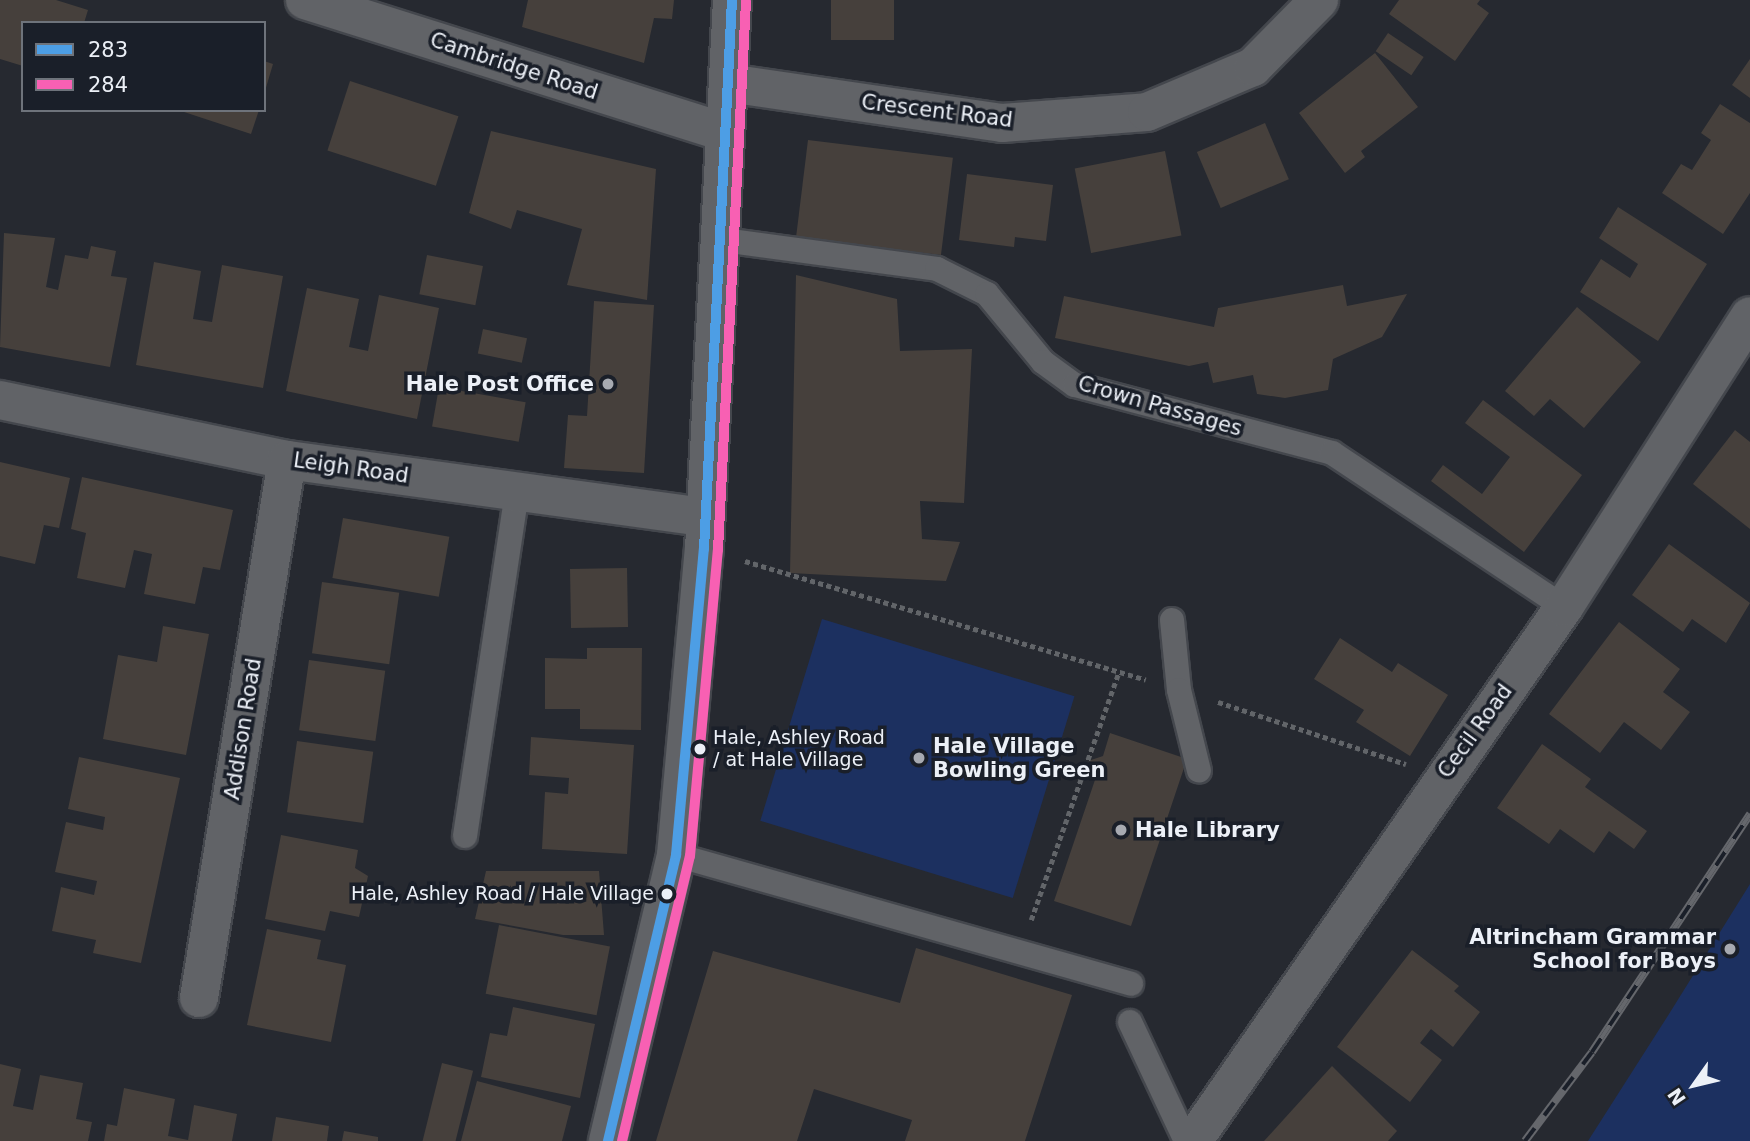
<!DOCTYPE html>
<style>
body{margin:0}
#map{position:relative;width:1750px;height:1141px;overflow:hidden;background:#262930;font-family:"DejaVu Sans",sans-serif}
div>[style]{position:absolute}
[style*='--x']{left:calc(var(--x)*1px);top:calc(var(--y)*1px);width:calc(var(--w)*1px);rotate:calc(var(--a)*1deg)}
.green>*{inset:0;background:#1c3060;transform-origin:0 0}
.building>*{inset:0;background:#46403c;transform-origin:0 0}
.path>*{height:4.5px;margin-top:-2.25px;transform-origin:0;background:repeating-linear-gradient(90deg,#626569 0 5px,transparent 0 8.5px)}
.roads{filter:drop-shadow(2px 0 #44474d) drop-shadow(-2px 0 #44474d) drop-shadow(0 2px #44474d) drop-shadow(0 -2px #44474d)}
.lane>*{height:24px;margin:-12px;padding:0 12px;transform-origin:12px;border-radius:12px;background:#616367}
.street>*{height:38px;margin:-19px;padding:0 19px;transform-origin:19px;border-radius:19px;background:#616367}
.secondary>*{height:38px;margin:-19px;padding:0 19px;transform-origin:19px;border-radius:19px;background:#616367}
.rail>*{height:8px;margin-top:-4px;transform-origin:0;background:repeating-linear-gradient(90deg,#1a1f29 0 16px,#65676c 0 32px);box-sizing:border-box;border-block:2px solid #65676c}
.bus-1>*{height:10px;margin:-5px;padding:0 5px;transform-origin:5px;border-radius:5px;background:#4d9ee5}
.bus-2>*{height:10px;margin:-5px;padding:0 5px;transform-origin:5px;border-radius:5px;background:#f860b3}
.dots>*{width:19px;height:19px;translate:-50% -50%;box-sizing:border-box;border:4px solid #1a1f29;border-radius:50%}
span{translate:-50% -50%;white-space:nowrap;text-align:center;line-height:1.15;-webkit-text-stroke:7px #1a1f29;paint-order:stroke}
.bus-label{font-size:19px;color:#ecf0f7}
.left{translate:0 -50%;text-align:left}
.right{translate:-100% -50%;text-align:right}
.street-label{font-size:21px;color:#ecf0f7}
.poi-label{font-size:21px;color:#ecf0f7;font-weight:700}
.legend{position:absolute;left:21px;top:21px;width:245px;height:91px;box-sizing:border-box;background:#1a1f29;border:2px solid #6e737b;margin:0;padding:9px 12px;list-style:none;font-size:21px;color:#ecf0f7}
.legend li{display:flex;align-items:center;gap:14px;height:35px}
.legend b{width:35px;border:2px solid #6e737b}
.north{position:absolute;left:1659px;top:1050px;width:70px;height:70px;-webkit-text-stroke:5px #1a1f29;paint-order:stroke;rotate:236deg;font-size:19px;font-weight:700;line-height:28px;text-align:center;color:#ecf0f7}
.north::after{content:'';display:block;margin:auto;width:24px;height:32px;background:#ecf0f7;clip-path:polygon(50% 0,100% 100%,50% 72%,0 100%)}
</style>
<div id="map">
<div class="green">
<div style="left:822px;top:619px;width:264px;height:211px;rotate:17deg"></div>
<div style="clip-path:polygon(1750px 884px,1750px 1141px,1588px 1141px,1669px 1014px)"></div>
</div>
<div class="building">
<div style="clip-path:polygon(0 0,56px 0,88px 10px,84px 23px,23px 23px,23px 66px,0 59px)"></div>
<div style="clip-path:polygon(528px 0,674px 0,672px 19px,654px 18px,644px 63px,522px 27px)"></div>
<div style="left:831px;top:0;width:63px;height:40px"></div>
<div style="clip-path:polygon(1399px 0,1480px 0,1477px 4px,1489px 13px,1455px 61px,1389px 14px)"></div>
<div style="left:1388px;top:33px;width:43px;height:22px;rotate:34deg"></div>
<div style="clip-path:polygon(1375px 53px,1418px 107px,1361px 151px,1365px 157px,1345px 173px,1299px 113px)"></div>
<div style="clip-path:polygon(1750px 59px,1750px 98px,1732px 85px)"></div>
<div style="clip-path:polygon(264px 61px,273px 64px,265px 91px,264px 91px)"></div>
<div style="left:350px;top:81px;width:114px;height:73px;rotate:18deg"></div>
<div style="clip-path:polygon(1720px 104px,1750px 123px,1750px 193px,1723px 234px,1662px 193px,1681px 164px,1692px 170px,1711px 140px,1701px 133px)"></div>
<div style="clip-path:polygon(178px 110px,259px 110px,251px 134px)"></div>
<div style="left:1265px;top:123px;width:61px;height:74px;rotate:67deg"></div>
<div style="clip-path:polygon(491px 131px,656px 169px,647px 300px,567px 285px,582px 229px,517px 210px,511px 229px,469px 213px)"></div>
<div style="left:808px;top:140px;width:146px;height:98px;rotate:7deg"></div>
<div style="left:1165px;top:151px;width:86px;height:92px;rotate:79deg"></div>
<div style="clip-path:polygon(967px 174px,1053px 185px,1046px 241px,1015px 237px,1014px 247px,959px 240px)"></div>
<div style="clip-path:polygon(1618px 207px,1707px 264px,1658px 341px,1580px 292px,1601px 259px,1630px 278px,1638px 264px,1599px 238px)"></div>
<div style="clip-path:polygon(4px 233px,55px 238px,46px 287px,58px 290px,65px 255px,88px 259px,91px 246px,116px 251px,111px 276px,127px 278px,110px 367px,0 347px)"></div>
<div style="left:427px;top:255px;width:57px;height:40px;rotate:11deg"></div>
<div style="clip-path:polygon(154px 262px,201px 271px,193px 319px,212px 322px,222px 265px,283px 276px,263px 388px,136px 365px)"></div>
<div style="clip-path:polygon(796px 275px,897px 299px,900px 351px,972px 349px,964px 503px,920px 501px,922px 539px,960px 542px,946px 581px,790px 573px)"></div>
<div style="clip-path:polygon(1343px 285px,1347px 306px,1407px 294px,1382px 337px,1333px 359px,1328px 390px,1285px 398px,1257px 394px,1253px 375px,1213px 383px,1208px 362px,1189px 366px,1055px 338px,1064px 296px,1214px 327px,1218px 308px)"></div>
<div style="clip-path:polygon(307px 288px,359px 299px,349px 347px,368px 351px,379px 295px,439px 308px,417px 419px,286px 391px)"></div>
<div style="clip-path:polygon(594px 301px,654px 305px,644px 473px,564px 468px,568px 415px,587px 416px)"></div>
<div style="clip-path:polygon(1577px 307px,1641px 362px,1584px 428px,1550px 399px,1534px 416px,1505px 391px)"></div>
<div style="left:483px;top:329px;width:45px;height:25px;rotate:12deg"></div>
<div style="left:439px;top:387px;width:88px;height:40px;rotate:10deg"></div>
<div style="clip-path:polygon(1483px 400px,1582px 475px,1524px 552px,1431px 481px,1443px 465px,1482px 494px,1510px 457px,1465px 423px)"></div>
<div style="clip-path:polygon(1735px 430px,1750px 442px,1750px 529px,1693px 484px)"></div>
<div style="clip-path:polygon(0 462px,70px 478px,59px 528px,44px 525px,35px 564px,0 556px)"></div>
<div style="clip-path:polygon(82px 477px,233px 510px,220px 570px,203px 567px,195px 604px,144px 594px,152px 554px,134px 550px,125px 588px,77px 578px,86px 533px,71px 529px)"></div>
<div style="left:343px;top:518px;width:108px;height:61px;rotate:10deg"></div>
<div style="clip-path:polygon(1669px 544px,1750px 603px,1726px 643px,1692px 619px,1683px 632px,1632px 595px)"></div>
<div style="left:627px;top:568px;width:59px;height:57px;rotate:89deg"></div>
<div style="left:322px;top:582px;width:78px;height:72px;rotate:8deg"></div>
<div style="clip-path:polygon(1619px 622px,1680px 669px,1663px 692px,1690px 712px,1661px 750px,1624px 722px,1600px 753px,1549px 714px)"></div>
<div style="clip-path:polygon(163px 626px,209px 634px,186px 755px,103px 739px,118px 655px,157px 662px)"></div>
<div style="clip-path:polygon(1340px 638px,1392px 672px,1398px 663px,1448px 695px,1410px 756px,1356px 722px,1364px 710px,1314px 679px)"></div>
<div style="clip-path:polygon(587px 648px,642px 648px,641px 730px,580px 729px,580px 709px,545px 709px,545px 658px,587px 659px)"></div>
<div style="left:309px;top:660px;width:77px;height:71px;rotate:8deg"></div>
<div style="clip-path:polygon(1110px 733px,1187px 759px,1131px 926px,1054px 901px,1099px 768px,1088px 761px,1103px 756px)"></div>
<div style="clip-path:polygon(531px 737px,634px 745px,627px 854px,542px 849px,545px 792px,568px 794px,569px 778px,529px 775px)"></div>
<div style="left:297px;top:741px;width:77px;height:72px;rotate:8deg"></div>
<div style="clip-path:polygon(1542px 744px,1591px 779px,1585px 787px,1647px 831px,1634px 849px,1609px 831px,1594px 853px,1560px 829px,1549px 844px,1497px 808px)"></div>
<div style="clip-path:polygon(79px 757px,180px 778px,141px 963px,93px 953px,96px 940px,52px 931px,61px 887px,94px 895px,97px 881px,55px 872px,66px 822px,103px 830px,105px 817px,68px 809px)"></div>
<div style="clip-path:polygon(281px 835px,358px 850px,355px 868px,368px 876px,359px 917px,330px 911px,325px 931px,265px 919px)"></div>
<div style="clip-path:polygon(486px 871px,599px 871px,604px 935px,563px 935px,475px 919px)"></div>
<div style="left:499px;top:925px;width:113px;height:70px;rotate:11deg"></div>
<div style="clip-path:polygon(267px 929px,321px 940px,317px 959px,346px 965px,331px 1042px,247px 1025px)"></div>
<div style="clip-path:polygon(916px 948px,1072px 995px,1025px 1141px,905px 1141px,912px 1120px,814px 1089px,797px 1141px,656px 1141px,713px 951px,900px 1003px)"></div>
<div style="clip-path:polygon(1412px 950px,1459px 986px,1454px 991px,1480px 1012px,1453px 1047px,1431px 1029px,1420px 1043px,1442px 1060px,1410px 1102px,1337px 1047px)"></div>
<div style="clip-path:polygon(513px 1007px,595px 1024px,580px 1098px,481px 1077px,490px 1033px,507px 1036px)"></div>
<div style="left:442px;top:1063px;width:32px;height:81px;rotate:14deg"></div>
<div style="clip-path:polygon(0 1064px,21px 1069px,13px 1106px,33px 1110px,40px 1075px,83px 1083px,76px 1119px,92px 1122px,88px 1141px,0 1141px)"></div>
<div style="clip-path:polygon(1332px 1066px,1397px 1131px,1388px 1141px,1264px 1141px)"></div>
<div style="clip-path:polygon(477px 1081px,571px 1106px,562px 1141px,461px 1141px)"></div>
<div style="clip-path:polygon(124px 1088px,175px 1099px,168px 1136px,188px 1140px,194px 1105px,237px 1114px,232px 1141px,104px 1141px,107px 1124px,117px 1126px)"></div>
<div style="clip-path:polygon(276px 1117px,329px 1126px,327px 1141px,272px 1141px)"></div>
<div style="clip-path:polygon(344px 1131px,378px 1137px,378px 1141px,342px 1141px)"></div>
</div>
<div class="path">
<div style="--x:745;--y:561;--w:418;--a:16.5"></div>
<div style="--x:1218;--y:702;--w:198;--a:18.3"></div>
<div style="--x:1031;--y:920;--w:263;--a:-70.5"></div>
</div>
<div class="roads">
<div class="lane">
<div style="--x:723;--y:240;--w:216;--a:7.7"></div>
<div style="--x:937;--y:269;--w:56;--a:26.6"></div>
<div style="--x:987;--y:294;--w:88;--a:50.5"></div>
<div style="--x:1043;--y:362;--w:39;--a:36"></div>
<div style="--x:1075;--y:385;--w:266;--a:14.8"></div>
<div style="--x:1332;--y:453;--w:278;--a:33.6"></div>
<div style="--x:1172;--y:620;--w:70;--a:84.3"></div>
<div style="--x:1179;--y:690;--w:83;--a:76.1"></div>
<div style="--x:465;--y:836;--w:349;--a:-81.4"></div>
<div style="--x:676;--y:855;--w:473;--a:15.8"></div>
<div style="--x:1130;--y:1022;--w:132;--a:64.8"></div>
</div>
<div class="street">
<div style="--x:305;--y:0;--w:438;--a:17.5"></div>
<div style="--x:728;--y:83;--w:277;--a:8.3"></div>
<div style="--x:1002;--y:123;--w:145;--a:-4.3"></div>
<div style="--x:1147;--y:112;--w:115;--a:-23"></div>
<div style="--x:1253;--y:67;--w:94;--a:-45.4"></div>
<div style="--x:0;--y:400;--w:293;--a:11.8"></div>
<div style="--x:287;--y:460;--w:422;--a:7.8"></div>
<div style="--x:199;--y:998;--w:545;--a:-80.71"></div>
<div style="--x:1193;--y:1141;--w:650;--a:-55.21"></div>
<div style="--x:1564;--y:607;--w:345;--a:-57.4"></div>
</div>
<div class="secondary">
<div style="--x:608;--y:1141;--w:294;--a:-76.6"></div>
<div style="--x:676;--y:855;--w:307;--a:-84.8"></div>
<div style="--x:704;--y:549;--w:550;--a:-87.08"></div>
</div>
</div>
<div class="rail">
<div style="--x:1525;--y:1141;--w:111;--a:-53"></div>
<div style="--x:1592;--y:1052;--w:286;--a:-56.4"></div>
</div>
<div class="bus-1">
<div style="--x:608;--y:1141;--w:294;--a:-76.6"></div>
<div style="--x:676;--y:855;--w:307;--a:-84.8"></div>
<div style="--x:704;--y:549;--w:550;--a:-87.08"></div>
</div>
<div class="bus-2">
<div style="--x:622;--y:1141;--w:293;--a:-76.6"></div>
<div style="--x:690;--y:856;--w:307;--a:-84.8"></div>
<div style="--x:718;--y:550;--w:550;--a:-87.08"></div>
</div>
<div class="dots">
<div style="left:608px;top:384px;background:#a7aab1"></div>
<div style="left:700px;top:749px;background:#ecf0f7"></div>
<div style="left:919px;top:758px;background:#a7aab1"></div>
<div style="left:1121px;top:830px;background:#a7aab1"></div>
<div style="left:667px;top:894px;background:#ecf0f7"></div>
<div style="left:1730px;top:949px;background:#a7aab1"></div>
</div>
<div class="bus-label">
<span class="left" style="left:713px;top:749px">Hale, Ashley Road<br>/ at Hale Village</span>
<span class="right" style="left:654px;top:894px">Hale, Ashley Road / Hale Village</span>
</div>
<div class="street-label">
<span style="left:514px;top:66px;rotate:18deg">Cambridge Road</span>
<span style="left:937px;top:111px;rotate:7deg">Crescent Road</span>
<span style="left:1160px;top:406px;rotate:16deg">Crown Passages</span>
<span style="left:351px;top:468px;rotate:8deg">Leigh Road</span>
<span style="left:243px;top:729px;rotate:-81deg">Addison Road</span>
<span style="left:1475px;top:731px;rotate:-54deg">Cecil Road</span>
</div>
<div class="poi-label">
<span class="right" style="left:594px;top:384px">Hale Post Office</span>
<span class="left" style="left:933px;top:758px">Hale Village<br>Bowling Green</span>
<span class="left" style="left:1135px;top:830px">Hale Library</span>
<span class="right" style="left:1716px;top:949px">Altrincham Grammar<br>School for Boys</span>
</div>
<ul class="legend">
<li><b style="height:9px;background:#4d9ee5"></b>283</li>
<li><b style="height:9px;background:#f860b3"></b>284</li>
</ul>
<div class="north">N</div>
</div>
